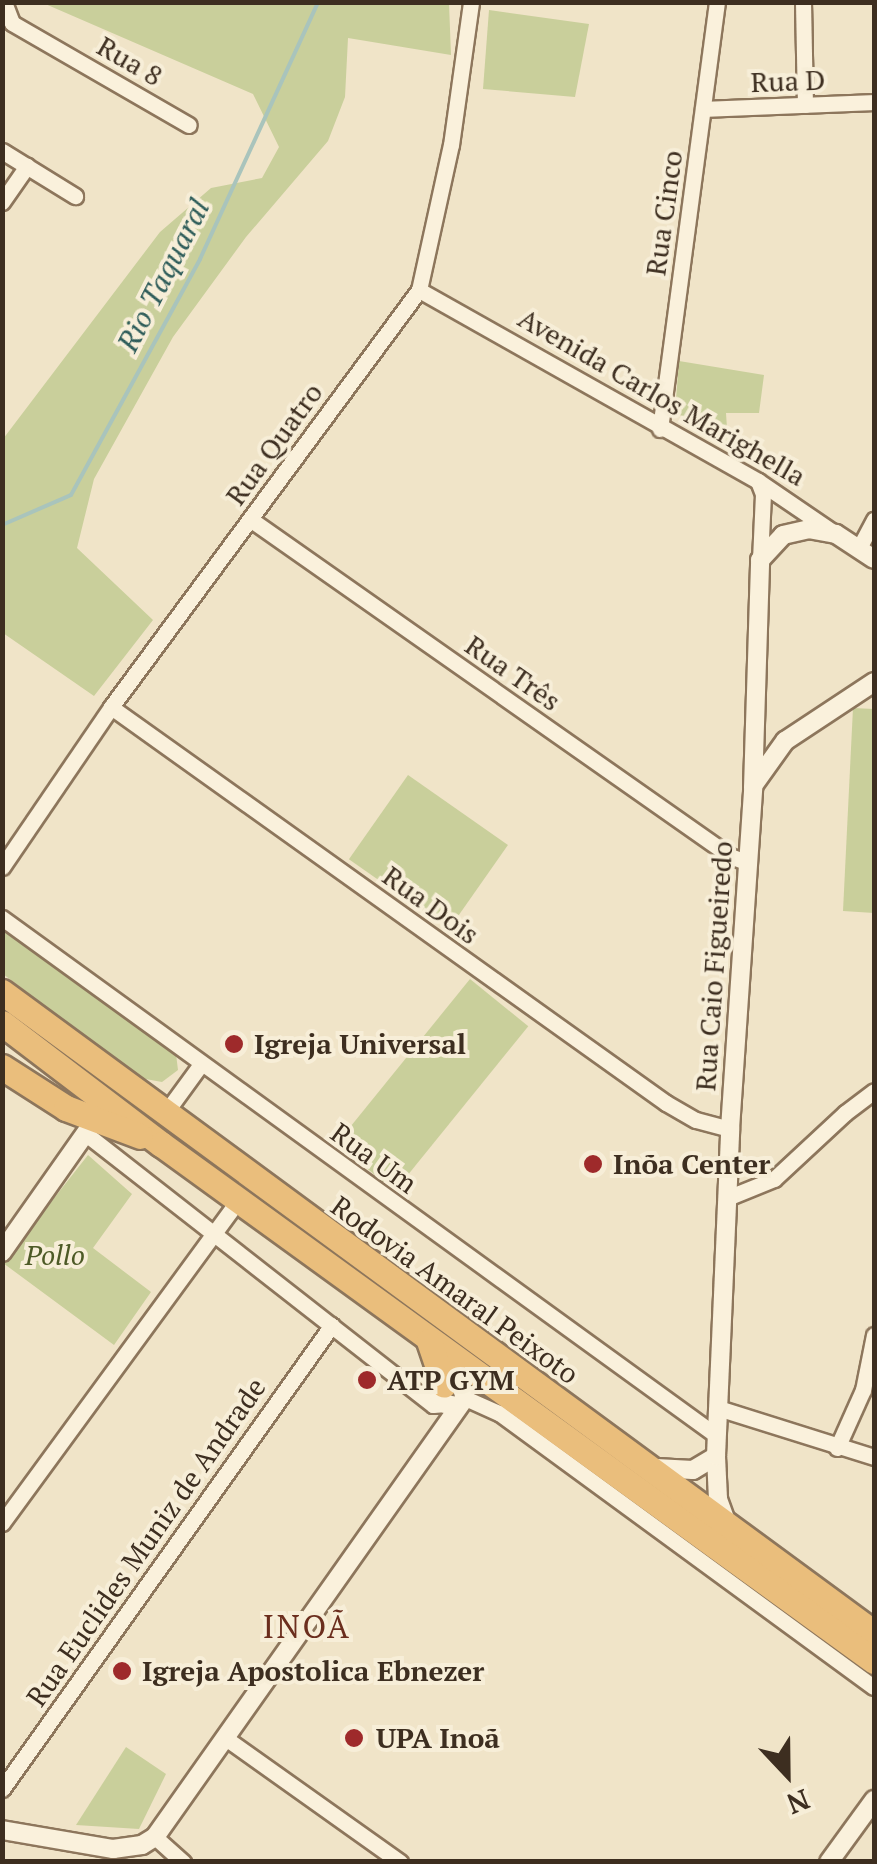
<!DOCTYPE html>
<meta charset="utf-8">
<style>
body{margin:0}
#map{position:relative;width:877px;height:1864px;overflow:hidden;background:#f0e4c8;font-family:"PT Serif",serif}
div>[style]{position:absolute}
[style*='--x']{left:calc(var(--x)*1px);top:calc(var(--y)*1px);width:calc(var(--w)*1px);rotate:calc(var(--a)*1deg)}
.green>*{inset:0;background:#c9cf9b;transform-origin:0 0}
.stream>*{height:4px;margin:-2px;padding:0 2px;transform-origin:2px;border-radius:2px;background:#a9c4bc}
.roads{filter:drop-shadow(2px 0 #8d765c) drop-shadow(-2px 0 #8d765c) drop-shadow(0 2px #8d765c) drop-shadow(0 -2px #8d765c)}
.minor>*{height:15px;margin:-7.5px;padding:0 7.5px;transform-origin:7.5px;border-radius:7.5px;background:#faf1dc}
.tertiary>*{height:18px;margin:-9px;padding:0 9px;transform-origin:9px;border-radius:9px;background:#faf1dc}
.trunk>*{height:25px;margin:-12.5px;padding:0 12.5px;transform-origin:12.5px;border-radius:12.5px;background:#eabe7c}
.dots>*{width:28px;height:28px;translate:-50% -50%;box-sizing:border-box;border:5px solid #f7eed8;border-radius:50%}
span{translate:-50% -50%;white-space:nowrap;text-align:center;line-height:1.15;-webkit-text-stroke:8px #f7eed8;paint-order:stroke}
.street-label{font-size:28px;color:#3d2e20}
.poi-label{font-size:28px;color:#3d2e20;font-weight:700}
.left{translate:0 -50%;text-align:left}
.park-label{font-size:28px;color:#4d5a26;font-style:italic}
.water-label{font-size:30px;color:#2f5d5a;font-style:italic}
.quarter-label{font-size:32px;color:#6b2e1e;letter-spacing:2.5px}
.frame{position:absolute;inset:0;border:5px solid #3d2e20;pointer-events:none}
.north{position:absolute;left:737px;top:1724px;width:100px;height:100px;-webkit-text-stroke:8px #f7eed8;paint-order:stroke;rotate:158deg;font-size:28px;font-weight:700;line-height:40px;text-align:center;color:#3d2e20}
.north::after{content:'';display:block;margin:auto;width:35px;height:45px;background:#3d2e20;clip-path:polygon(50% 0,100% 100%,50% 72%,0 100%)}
</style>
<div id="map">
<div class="green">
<div style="clip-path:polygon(43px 3px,449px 3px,451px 55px,348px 38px,345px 97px,328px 141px,246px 237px,173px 337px,94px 479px,77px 548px,153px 620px,94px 696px,3px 633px,3px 439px,160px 232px,211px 188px,262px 178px,279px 147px,253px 94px)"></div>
<div style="clip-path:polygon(489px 10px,589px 24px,575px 97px,483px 89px)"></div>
<div style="clip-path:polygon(679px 361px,764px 375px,759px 413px,726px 413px,728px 444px,675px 412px)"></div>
<div style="clip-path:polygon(853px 708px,874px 709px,874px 913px,843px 911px)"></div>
<div style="left:408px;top:775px;width:122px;height:103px;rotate:35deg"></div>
<div style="clip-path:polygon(2px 926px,175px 1046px,178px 1070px,162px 1082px,140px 1078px,3px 974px)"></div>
<div style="left:470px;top:979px;width:75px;height:212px;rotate:39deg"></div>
<div style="clip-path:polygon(88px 1155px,132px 1194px,93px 1248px,151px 1292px,114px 1345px,3px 1263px)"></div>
<div style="clip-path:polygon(126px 1747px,166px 1774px,139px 1829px,76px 1825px)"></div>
</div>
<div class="stream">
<div style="--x:2;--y:525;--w:75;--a:-23.5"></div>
<div style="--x:71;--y:495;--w:269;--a:-61.3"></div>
<div style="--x:200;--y:259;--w:283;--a:-65.3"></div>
</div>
<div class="roads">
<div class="minor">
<div style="--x:4;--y:2;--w:22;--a:69"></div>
<div style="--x:12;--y:23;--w:204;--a:30"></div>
<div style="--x:803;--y:2;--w:103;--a:88.9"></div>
<div style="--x:703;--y:109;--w:171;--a:-2.3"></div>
<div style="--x:2;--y:151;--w:86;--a:31.7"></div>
<div style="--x:2;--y:202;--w:44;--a:-55.2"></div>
<div style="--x:419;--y:290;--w:389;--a:29.4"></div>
<div style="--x:758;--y:481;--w:94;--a:34.2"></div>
<div style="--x:660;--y:429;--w:431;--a:-82.4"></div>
<div style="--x:758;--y:481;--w:14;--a:69"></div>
<div style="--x:763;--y:494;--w:66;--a:92.6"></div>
<div style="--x:250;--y:519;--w:586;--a:35.07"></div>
<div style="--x:730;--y:856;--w:19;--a:21"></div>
<div style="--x:859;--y:548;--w:32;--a:-62"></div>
<div style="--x:111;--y:707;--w:682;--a:35.51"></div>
<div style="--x:666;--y:1103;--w:34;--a:30"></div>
<div style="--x:696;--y:1120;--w:35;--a:15"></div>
<div style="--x:2;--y:867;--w:194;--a:-55.7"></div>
<div style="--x:111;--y:707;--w:518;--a:-53.55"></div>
<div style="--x:419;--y:290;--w:148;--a:-77.6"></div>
<div style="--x:451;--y:145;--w:144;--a:-82"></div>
<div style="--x:2;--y:918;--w:883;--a:35.92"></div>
<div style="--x:166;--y:1112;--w:59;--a:-53.9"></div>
<div style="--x:86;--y:1134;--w:440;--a:38"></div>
<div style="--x:433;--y:1405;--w:13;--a:-4"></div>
<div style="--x:727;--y:1198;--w:51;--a:-22"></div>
<div style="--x:774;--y:1179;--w:97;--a:-42.9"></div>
<div style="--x:845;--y:1113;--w:36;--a:-37"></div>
<div style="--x:465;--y:1398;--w:37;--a:24"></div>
<div style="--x:499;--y:1413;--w:464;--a:36.2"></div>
<div style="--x:718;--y:1408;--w:164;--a:17.4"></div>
<div style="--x:837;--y:1448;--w:64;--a:-65.9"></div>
<div style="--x:863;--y:1390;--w:56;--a:-78.7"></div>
<div style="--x:2;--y:1523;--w:400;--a:-53.8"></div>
<div style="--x:224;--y:1737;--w:216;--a:35.4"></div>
<div style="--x:2;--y:1789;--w:569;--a:-54.58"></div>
<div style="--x:155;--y:1837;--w:38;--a:42"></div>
</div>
<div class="tertiary">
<div style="--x:755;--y:783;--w:52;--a:-54.5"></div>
<div style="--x:785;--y:741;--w:107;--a:-33.5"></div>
<div style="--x:2;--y:1252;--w:160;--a:-54.9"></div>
<div style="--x:656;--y:1468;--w:37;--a:3"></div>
<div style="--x:693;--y:1470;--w:27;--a:-31"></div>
<div style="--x:727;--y:1524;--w:27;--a:-110"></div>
<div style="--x:718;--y:1499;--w:43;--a:-92.7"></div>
<div style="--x:716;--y:1456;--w:327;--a:-87.5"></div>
<div style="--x:730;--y:1129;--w:342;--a:-86.1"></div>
<div style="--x:753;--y:788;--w:228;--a:-88.2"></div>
<div style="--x:760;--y:560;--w:34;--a:-47"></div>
<div style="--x:783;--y:535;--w:26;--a:-13"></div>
<div style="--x:808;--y:529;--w:28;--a:10"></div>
<div style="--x:836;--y:534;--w:45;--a:33.3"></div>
<div style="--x:2;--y:1830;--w:113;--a:9.7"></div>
<div style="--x:113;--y:1849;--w:29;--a:-8"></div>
<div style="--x:142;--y:1845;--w:15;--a:-32"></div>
<div style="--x:155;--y:1837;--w:537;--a:-54.77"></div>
<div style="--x:465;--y:1398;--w:16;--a:-108"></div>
<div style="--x:460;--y:1383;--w:11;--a:-175"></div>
<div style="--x:449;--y:1382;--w:16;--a:125"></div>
<div style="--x:440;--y:1395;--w:11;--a:56"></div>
<div style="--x:446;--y:1404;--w:11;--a:10"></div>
<div style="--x:829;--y:1862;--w:77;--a:-54"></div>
</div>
<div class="trunk">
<div style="--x:2;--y:992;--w:1082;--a:36.32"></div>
<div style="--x:2;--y:1023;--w:200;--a:37.3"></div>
<div style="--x:161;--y:1144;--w:881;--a:35.95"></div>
<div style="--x:2;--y:1067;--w:76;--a:32.6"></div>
<div style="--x:66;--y:1108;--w:79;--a:20.7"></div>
<div style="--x:429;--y:1341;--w:46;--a:71.2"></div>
</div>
</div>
<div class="dots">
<div style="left:234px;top:1044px;background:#9e2a2b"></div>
<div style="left:593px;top:1164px;background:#9e2a2b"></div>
<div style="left:367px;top:1380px;background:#9e2a2b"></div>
<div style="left:122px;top:1671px;background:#9e2a2b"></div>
<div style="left:354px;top:1738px;background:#9e2a2b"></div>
</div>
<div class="street-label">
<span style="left:130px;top:61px;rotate:30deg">Rua 8</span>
<span style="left:788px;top:81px;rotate:-2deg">Rua D</span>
<span style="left:664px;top:213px;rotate:-82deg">Rua Cinco</span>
<span style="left:662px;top:397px;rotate:30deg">Avenida Carlos Marighella</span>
<span style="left:274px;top:444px;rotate:-54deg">Rua Quatro</span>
<span style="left:513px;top:673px;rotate:35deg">Rua Três</span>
<span style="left:431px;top:905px;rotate:36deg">Rua Dois</span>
<span style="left:714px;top:966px;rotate:-86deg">Rua Caio Figueiredo</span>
<span style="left:374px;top:1158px;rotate:36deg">Rua Um</span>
<span style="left:455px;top:1290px;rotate:36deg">Rodovia Amaral Peixoto</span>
<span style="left:146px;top:1542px;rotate:-55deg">Rua Euclides Muniz de Andrade</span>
</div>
<div class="poi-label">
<span class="left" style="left:254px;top:1044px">Igreja Universal</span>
<span class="left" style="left:613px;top:1164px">Inõa Center</span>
<span class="left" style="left:387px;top:1380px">ATP GYM</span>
<span class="left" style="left:142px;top:1671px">Igreja Apostolica Ebnezer</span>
<span class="left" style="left:376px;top:1738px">UPA Inoã</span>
</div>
<div class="park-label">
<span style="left:55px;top:1255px">Pollo</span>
</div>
<div class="water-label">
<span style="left:163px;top:275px;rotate:-63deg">Rio Taquaral</span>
</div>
<div class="quarter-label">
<span style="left:307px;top:1626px">INOÃ</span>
</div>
<div class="frame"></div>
<div class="north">N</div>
</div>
